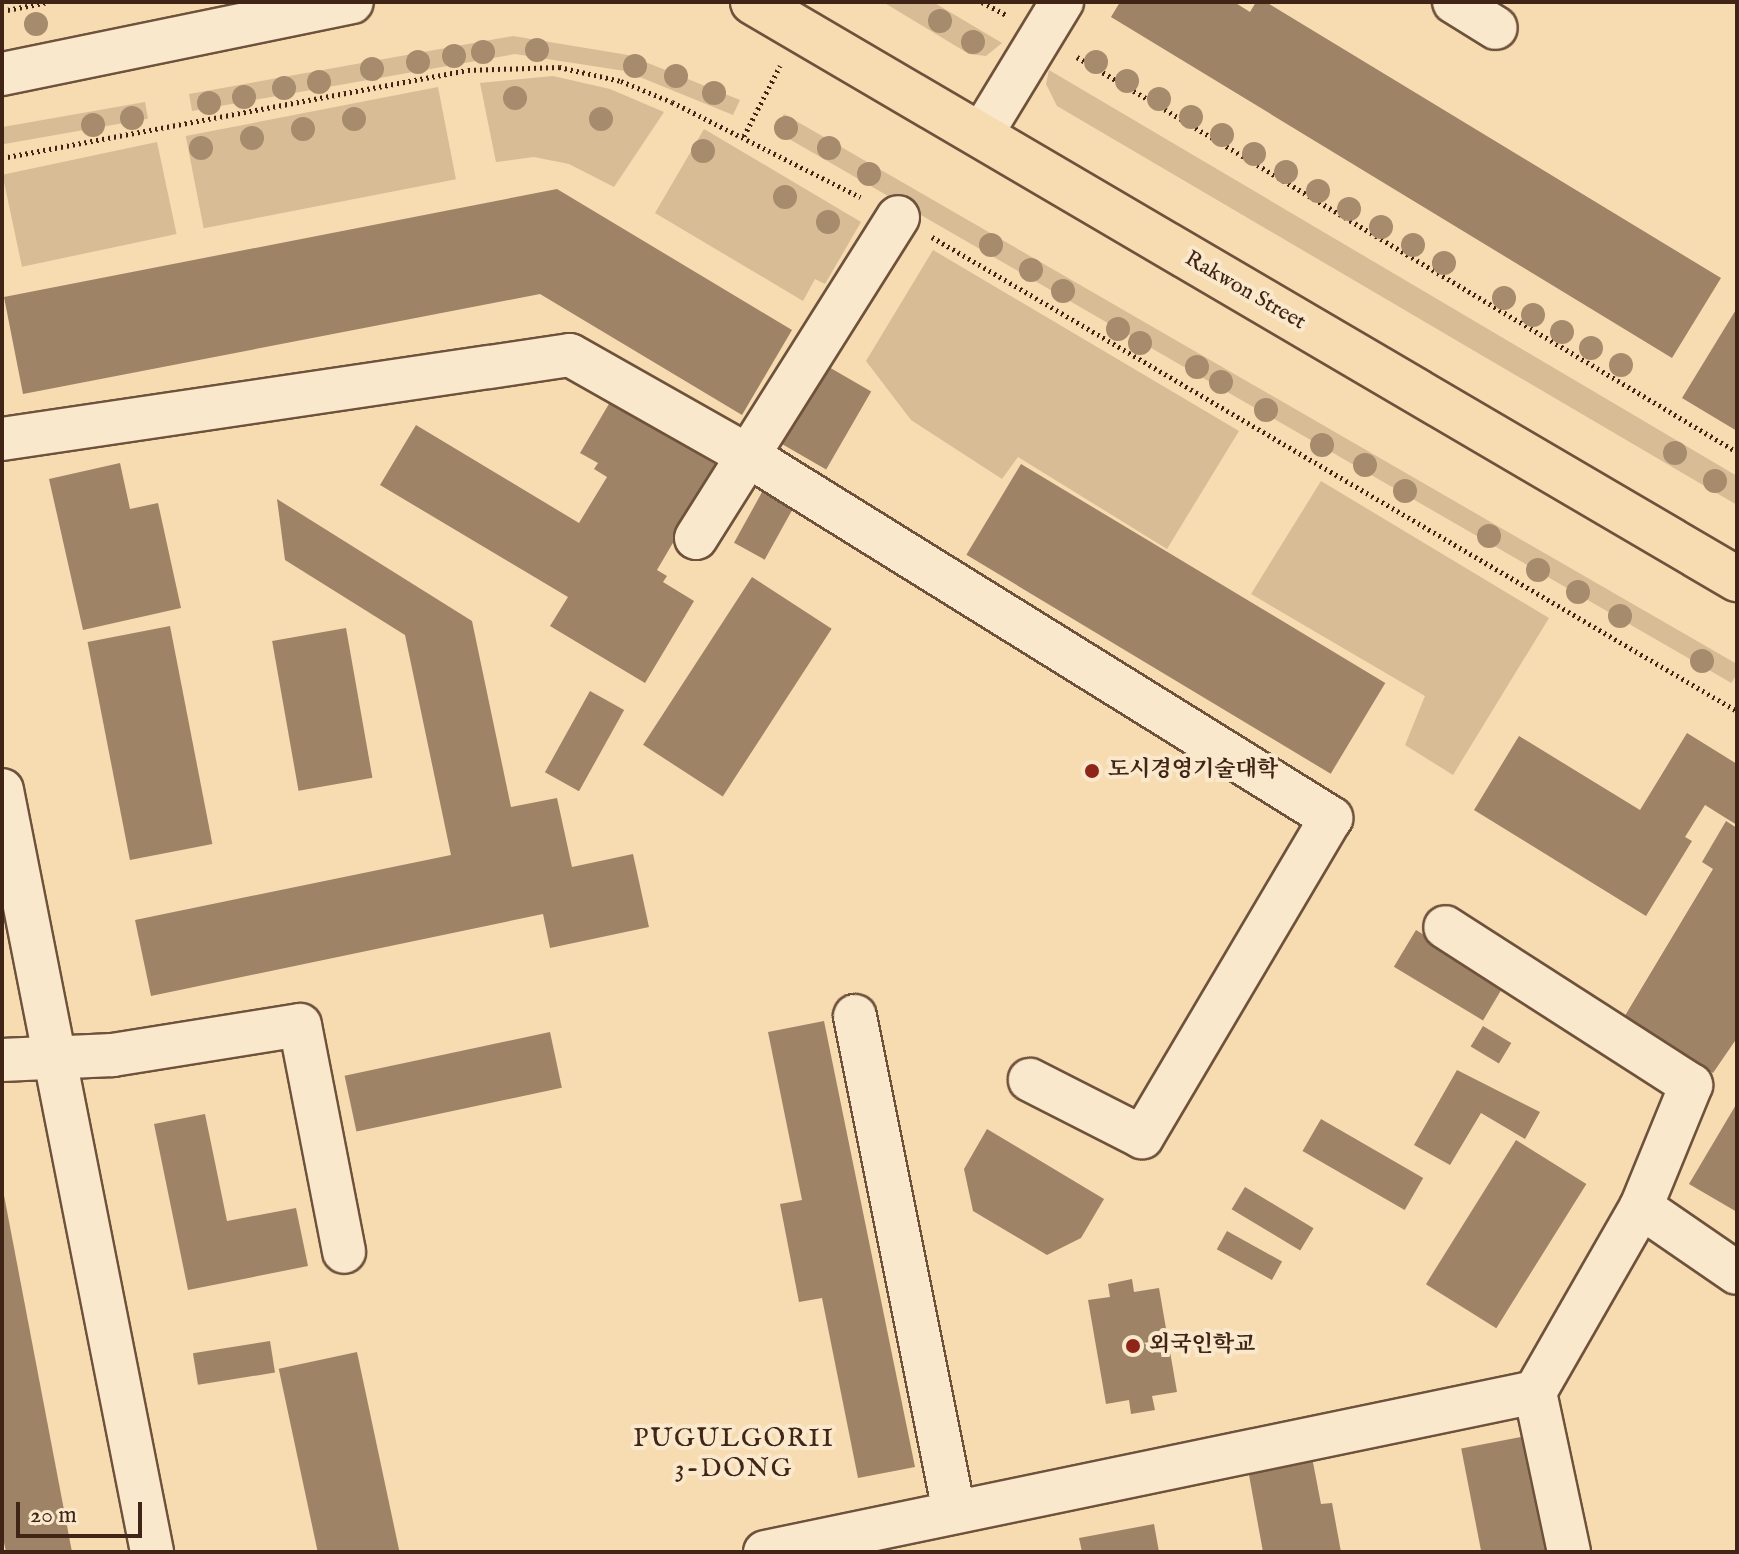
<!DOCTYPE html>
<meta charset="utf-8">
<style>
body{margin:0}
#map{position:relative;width:1739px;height:1554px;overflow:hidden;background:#f7dbb1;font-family:"IM FELL English","Noto Serif KR",serif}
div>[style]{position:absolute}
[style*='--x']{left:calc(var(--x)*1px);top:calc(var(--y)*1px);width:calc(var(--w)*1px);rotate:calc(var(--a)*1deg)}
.green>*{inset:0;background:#d8bc96;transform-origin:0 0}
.building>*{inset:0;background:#9f8366;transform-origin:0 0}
.path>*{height:5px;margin-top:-2.5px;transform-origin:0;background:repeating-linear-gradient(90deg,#402415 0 2px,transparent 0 6px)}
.roads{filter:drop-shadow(2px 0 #6e523c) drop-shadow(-2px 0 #6e523c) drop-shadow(0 2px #6e523c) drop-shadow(0 -2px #6e523c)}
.minor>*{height:42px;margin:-21px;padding:0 21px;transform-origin:21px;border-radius:21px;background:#fae8cc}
.major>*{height:44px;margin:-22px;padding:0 22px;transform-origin:22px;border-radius:22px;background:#f7dbb1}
.trees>*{width:24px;height:24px;margin:-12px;border-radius:50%;background:#a78b6d}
.dots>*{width:22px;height:22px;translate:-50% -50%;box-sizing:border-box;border:4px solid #fae8cc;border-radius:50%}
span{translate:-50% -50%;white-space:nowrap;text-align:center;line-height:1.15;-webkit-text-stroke:8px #fae8cc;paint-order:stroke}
.street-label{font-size:22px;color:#402415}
.poi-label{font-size:22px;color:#402415;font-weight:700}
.left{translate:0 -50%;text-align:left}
.quarter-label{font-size:26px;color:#402415;letter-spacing:2px}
.frame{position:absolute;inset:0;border:4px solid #402415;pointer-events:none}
.scale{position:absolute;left:16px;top:1502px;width:126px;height:36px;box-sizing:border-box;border:4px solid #402415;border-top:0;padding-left:10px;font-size:24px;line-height:28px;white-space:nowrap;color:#402415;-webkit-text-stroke:6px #fae8cc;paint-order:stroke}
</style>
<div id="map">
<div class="green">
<div style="clip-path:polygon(883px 2px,933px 2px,1002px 43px,986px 56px,969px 54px)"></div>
<div style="clip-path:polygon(513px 36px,628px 55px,740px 100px,733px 115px,625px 71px,515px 54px,192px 111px,189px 94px)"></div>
<div style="clip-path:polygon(1049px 70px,1737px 476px,1737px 505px,1057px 106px,1046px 84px)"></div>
<div style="clip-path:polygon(553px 76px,610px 89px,664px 112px,614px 187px,569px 164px,534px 157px,496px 162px,480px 83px)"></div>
<div style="left:438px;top:87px;width:94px;height:257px;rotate:79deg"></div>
<div style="left:145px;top:102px;width:17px;height:146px;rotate:80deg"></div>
<div style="left:784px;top:114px;width:1105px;height:19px;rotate:30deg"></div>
<div style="clip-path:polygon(704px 129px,861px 222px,825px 284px,815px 279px,803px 301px,655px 213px)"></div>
<div style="left:157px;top:142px;width:94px;height:158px;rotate:78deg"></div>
<div style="clip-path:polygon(933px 250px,1239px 431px,1167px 549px,1018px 457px,1002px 479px,911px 420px,866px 361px)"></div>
<div style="clip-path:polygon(1321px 481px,1549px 618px,1453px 775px,1405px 745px,1425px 696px,1251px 594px)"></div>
</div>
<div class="building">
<div style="clip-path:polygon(1120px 2px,1234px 2px,1250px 12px,1256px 2px,1266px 2px,1721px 278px,1672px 358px,1111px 17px)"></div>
<div style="clip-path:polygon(557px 189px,792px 330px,742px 415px,540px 294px,23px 394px,4px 297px)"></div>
<div style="clip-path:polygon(1737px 308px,1737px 431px,1682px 398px)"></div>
<div style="left:827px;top:366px;width:51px;height:90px;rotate:30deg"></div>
<div style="clip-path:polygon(613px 397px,646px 417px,644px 422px,718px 466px,657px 570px,667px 576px,663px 582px,694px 601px,645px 683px,550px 626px,568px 597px,380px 485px,416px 425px,579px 523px,607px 477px,594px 469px,598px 463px,580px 453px)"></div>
<div style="clip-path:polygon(120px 463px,130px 509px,158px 503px,181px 608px,83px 630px,49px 479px)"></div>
<div style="left:1021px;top:464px;width:425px;height:106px;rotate:31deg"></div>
<div style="left:766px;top:485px;width:35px;height:66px;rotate:29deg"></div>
<div style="clip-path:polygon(277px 499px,472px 621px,511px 807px,557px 798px,572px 867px,633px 854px,649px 927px,550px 948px,543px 914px,151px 996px,135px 920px,451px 855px,405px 635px,285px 560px)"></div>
<div style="left:752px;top:577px;width:95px;height:200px;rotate:33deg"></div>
<div style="left:170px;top:626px;width:222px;height:84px;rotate:79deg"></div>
<div style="left:346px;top:628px;width:152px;height:75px;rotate:80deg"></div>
<div style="left:590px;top:691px;width:39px;height:93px;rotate:29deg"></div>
<div style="clip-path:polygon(1687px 733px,1737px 764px,1737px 825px,1705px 805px,1685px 837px,1692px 841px,1646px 916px,1474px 810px,1519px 736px,1640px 810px)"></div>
<div style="clip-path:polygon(1726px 821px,1737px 828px,1737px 1038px,1713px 1073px,1623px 1019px,1713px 869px,1702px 862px)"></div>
<div style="left:1416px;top:930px;width:104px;height:43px;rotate:31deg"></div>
<div style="clip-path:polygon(824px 1021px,915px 1467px,858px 1478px,822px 1298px,799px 1302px,780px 1204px,802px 1200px,768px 1032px)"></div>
<div style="left:1483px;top:1026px;width:33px;height:24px;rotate:31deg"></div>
<div style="left:550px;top:1032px;width:57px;height:210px;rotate:78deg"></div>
<div style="clip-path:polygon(1457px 1070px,1540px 1112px,1525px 1139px,1481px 1113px,1450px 1165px,1414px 1145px)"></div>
<div style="clip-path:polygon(1737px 1103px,1737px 1212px,1689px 1184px)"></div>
<div style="clip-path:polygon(205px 1114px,227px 1221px,296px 1208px,308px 1266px,188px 1290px,154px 1124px)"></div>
<div style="left:1321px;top:1119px;width:118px;height:37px;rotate:30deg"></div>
<div style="clip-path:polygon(987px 1129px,1104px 1199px,1081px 1238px,1047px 1255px,973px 1211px,964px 1169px)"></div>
<div style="left:1516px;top:1140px;width:83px;height:170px;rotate:32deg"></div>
<div style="left:1245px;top:1187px;width:80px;height:26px;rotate:31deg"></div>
<div style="clip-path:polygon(3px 1190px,72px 1552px,6px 1552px,2px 1533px)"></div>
<div style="left:1227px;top:1231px;width:63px;height:21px;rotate:29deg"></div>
<div style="clip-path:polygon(1132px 1279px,1134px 1292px,1159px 1288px,1177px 1392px,1152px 1396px,1155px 1410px,1131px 1414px,1129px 1400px,1106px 1404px,1088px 1300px,1110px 1297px,1108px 1284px)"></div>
<div style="left:270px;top:1341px;width:32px;height:78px;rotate:81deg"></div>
<div style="left:357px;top:1352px;width:204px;height:80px;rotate:78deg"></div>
<div style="left:1526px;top:1436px;width:118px;height:66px;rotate:79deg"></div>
<div style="clip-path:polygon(1311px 1452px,1321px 1504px,1332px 1503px,1341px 1552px,1263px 1552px,1247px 1464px)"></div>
<div style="clip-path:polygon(1154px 1524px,1159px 1552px,1082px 1552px,1079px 1538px)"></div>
</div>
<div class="path">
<div style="--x:982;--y:2;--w:27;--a:28"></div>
<div style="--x:2;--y:11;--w:47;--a:-11.1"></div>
<div style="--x:1077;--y:57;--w:769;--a:30.9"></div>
<div style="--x:744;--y:136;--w:79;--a:-62.8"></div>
<div style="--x:2;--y:158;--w:474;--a:-10.7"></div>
<div style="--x:468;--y:70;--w:91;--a:-1.9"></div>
<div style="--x:559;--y:67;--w:64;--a:12.7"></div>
<div style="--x:621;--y:81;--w:55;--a:22.4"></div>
<div style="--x:672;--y:102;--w:211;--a:26.8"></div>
<div style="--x:932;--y:237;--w:934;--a:30.49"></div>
</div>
<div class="roads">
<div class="minor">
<div style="--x:1454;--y:2;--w:49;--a:31.8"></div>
<div style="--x:2;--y:74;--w:357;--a:-11.6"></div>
<div style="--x:981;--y:135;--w:156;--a:-58.7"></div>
<div style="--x:2;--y:439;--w:574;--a:-8.41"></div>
<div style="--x:570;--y:355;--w:203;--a:29.5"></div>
<div style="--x:747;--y:455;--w:688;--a:31.86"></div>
<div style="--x:1331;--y:818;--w:371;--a:120.6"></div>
<div style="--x:1142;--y:1137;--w:126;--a:-153"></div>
<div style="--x:696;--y:538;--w:379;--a:-57.8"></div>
<div style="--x:2;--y:790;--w:777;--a:78.86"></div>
<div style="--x:855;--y:1016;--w:505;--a:78.69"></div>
<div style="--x:2;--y:1060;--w:111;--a:-2.6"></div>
<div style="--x:113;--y:1055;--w:189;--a:-9.1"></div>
<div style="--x:300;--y:1025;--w:231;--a:79"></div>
<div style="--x:1641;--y:1207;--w:116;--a:34.5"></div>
<div style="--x:1535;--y:1392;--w:164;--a:78"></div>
<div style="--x:765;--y:1552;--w:786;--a:-11.74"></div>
<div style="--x:1535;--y:1392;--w:213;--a:-60.2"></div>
<div style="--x:1641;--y:1207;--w:132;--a:-67.7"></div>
<div style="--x:1691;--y:1085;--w:292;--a:-147.3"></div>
</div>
<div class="major">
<div style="--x:753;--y:2;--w:1141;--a:30.39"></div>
</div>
</div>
<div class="trees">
<div style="left:940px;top:21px"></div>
<div style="left:36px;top:24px"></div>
<div style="left:973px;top:42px"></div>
<div style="left:537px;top:50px"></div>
<div style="left:483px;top:52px"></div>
<div style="left:454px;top:56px"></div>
<div style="left:418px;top:62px"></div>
<div style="left:1096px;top:62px"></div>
<div style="left:635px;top:66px"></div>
<div style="left:372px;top:69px"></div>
<div style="left:676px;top:76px"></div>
<div style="left:1127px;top:81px"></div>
<div style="left:319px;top:82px"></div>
<div style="left:284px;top:88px"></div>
<div style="left:714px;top:93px"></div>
<div style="left:244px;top:97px"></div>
<div style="left:515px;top:98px"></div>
<div style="left:1159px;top:99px"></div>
<div style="left:209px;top:103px"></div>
<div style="left:1191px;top:117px"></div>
<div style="left:132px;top:118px"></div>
<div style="left:354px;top:119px"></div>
<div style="left:601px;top:119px"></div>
<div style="left:93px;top:125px"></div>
<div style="left:786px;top:128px"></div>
<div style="left:303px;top:129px"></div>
<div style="left:1222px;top:135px"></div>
<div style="left:252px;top:138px"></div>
<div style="left:201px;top:148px"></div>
<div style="left:829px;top:148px"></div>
<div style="left:703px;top:151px"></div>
<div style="left:1254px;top:154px"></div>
<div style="left:1286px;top:172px"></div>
<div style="left:869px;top:174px"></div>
<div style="left:1318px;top:191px"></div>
<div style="left:785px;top:197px"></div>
<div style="left:1349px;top:209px"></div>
<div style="left:828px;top:222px"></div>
<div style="left:1381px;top:227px"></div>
<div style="left:991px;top:245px"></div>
<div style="left:1413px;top:245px"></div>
<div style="left:1444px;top:263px"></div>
<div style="left:1031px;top:270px"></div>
<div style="left:1063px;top:291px"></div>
<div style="left:1504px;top:298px"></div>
<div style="left:1533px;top:315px"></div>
<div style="left:1118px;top:329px"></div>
<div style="left:1562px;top:332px"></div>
<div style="left:1140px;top:343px"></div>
<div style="left:1591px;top:348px"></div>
<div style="left:1621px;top:365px"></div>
<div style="left:1197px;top:367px"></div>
<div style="left:1221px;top:382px"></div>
<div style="left:1266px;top:410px"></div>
<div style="left:1322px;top:445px"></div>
<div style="left:1675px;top:453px"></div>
<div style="left:1365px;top:465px"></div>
<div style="left:1715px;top:481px"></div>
<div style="left:1405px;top:491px"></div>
<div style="left:1489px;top:536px"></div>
<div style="left:1538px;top:570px"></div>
<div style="left:1578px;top:592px"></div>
<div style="left:1620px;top:616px"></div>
<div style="left:1702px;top:661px"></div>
</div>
<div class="dots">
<div style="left:1092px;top:771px;background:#8f2418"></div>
<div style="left:1133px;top:1346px;background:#8f2418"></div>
</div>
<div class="street-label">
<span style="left:1245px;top:291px;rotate:30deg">Rakwon Street</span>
</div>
<div class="poi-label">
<span class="left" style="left:1108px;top:771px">도시경영기술대학</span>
<span class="left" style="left:1149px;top:1346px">외국인학교</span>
</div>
<div class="quarter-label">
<span style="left:734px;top:1454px">PUGULGORII<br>3-DONG</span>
</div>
<div class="frame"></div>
<div class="scale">20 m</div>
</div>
